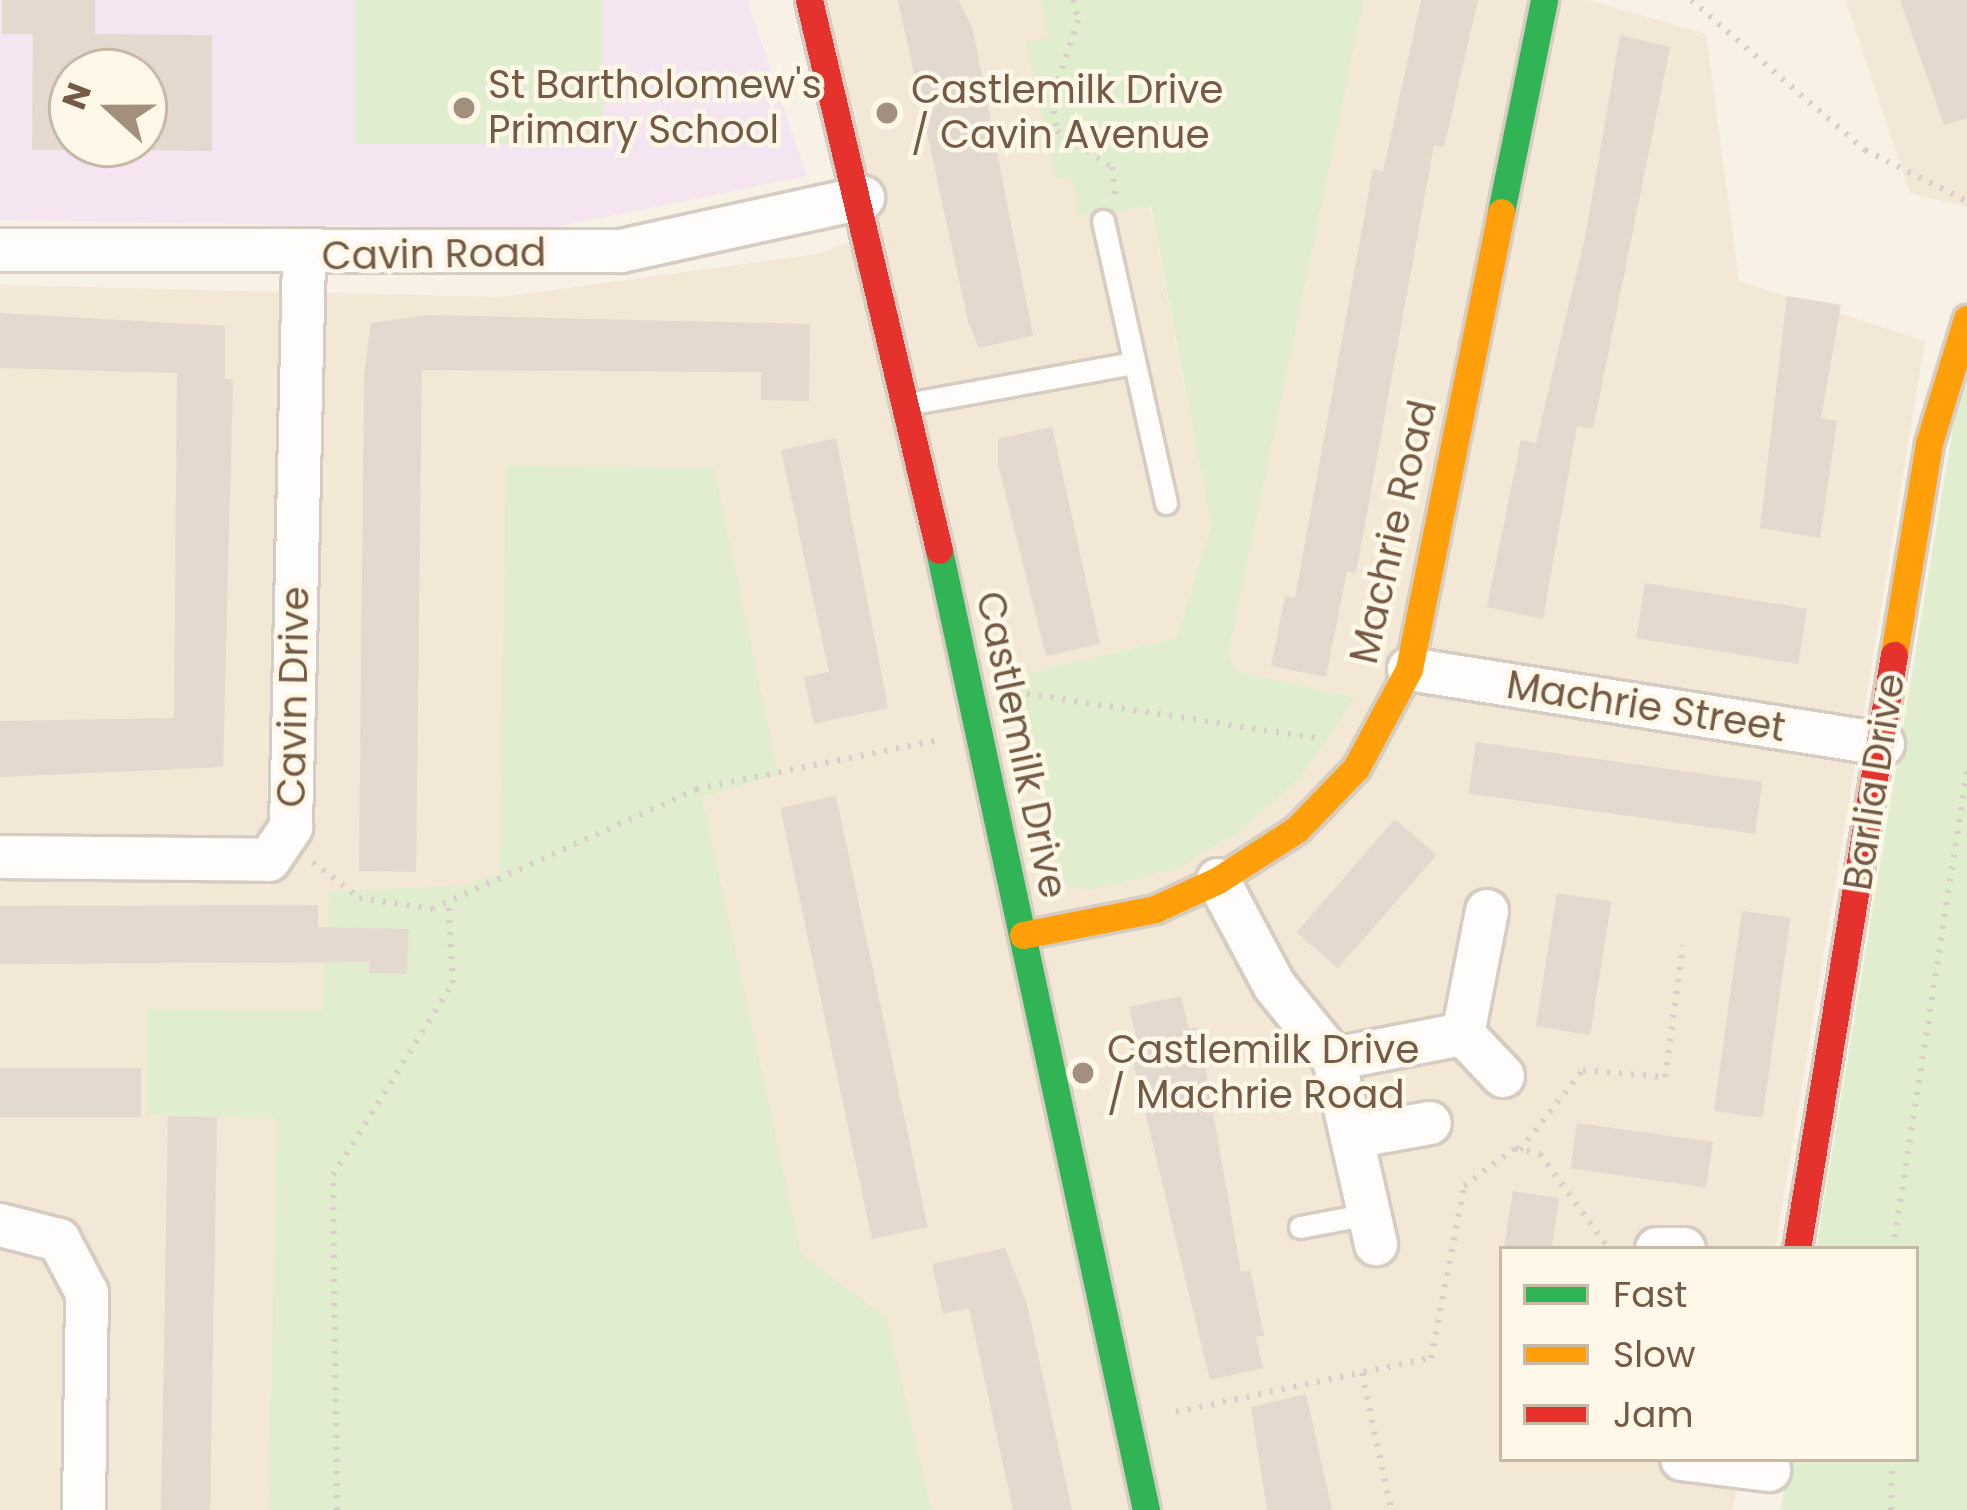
<!DOCTYPE html>
<style>
body{margin:0}
#map{position:relative;width:1967px;height:1510px;overflow:hidden;background:#f7f1e6;font-family:Poppins,sans-serif}
div>[style]{position:absolute}
[style*='--x']{left:calc(var(--x)*1px);top:calc(var(--y)*1px);width:calc(var(--w)*1px);rotate:calc(var(--a)*1deg)}
.residential>*{inset:0;background:#f3e8d5}
.education>*{inset:0;background:#f4e5f1}
.green>*{inset:0;background:#e0eecf;transform-origin:0 0}
.building>*{inset:0;background:#e3d9ce;transform-origin:0 0}
.path>*{height:6px;margin-top:-3px;transform-origin:0;background:repeating-linear-gradient(90deg,#d8d0c8 0 3px,transparent 0 12px)}
.roads{filter:drop-shadow(3px 0 #d6ccc1) drop-shadow(-3px 0 #d6ccc1) drop-shadow(0 3px #d6ccc1) drop-shadow(0 -3px #d6ccc1)}
.lane>*{height:21px;margin:-10.5px;padding:0 10.5px;transform-origin:10.5px;border-radius:10.5px;background:#fefdfb}
.street>*{height:42px;margin:-21px;padding:0 21px;transform-origin:21px;border-radius:21px;background:#fefdfb}
.fast>*{height:27px;margin:-13.5px;padding:0 13.5px;transform-origin:13.5px;border-radius:13.5px;background:#30b455}
.slow>*{height:27px;margin:-13.5px;padding:0 13.5px;transform-origin:13.5px;border-radius:13.5px;background:#ff9f0a}
.jam>*{height:27px;margin:-13.5px;padding:0 13.5px;transform-origin:13.5px;border-radius:13.5px;background:#e5322d}
.dots>*{width:33px;height:33px;translate:-50% -50%;box-sizing:border-box;border:6px solid #fff7e7;border-radius:50%}
span{translate:-50% -50%;white-space:nowrap;text-align:center;line-height:1.15;-webkit-text-stroke:9px #fff7e7;paint-order:stroke}
.poi-label{font-size:39px;color:#755a45}
.left{translate:0 -50%;text-align:left}
.street-label{font-size:39px;color:#755a45}
.legend{position:absolute;left:1499px;top:1246px;width:420px;height:216px;box-sizing:border-box;background:#fff7e7;border:3px solid #c8b8a6;margin:0;padding:15px 21px;list-style:none;font-size:36px;color:#755a45}
.legend li{display:flex;align-items:center;gap:24px;height:60px}
.legend b{width:60px;border:3px solid #c8b8a6}
.north{position:absolute;left:48px;top:48px;width:120px;height:120px;box-sizing:border-box;background:#fff7e7;border:3px solid #c8b8a6;border-radius:50%;rotate:291deg;font-size:33px;font-weight:700;line-height:48px;text-align:center;color:#755a45}
.north::after{content:'';display:block;margin:auto;width:42px;height:54px;background:#a28f7d;clip-path:polygon(50% 0,100% 100%,50% 72%,0 100%)}
</style>
<div id="map">
<div class="residential">
<div style="clip-path:polygon(814px 0,1111px 0,1211px 526px,1178px 638px,1008px 678px,1354px 699px,1238px 672px,1228px 656px,1364px 0,1588px 0,1706px 34px,1739px 281px,1925px 341px,1775px 1249px,1502px 1249px,1502px 1459px,1741px 1459px,1733px 1510px,0 1510px,0 285px,500px 297px,817px 254px,882px 231px)"></div>
<div style="clip-path:polygon(1846px 0,1967px 0,1967px 207px,1910px 193px)"></div>
</div>
<div class="education">
<div style="clip-path:polygon(evenodd,0 0,747px 0,807px 176px,545px 229px,0 220px,0 0,72px 72px,144px 72px,144px 144px,72px 144px,72px 72px)"></div>
</div>
<div class="green">
<div style="left:355px;top:0;width:248px;height:144px"></div>
<div style="clip-path:polygon(1041px 0,1364px 0,1228px 656px,1239px 672px,1355px 698px,1301px 777px,1240px 831px,1179px 868px,1091px 890px,1061px 885px,1007px 678px,1177px 638px,1211px 526px,1151px 206px,1079px 216px,1072px 178px,1056px 180px,1026px 43px,1048px 38px)"></div>
<div style="clip-path:polygon(1967px 344px,1967px 1510px,1781px 1510px,1788px 1459px,1916px 1459px,1916px 1249px,1816px 1249px)"></div>
<div style="clip-path:polygon(506px 465px,714px 468px,778px 775px,702px 797px,801px 1254px,887px 1318px,931px 1510px,269px 1510px,277px 1118px,147px 1115px,146px 1009px,322px 1010px,329px 891px,460px 886px,500px 873px)"></div>
</div>
<div class="building">
<div style="clip-path:polygon(2px 0,95px 0,95px 34px,212px 35px,212px 151px,144px 150px,144px 72px,72px 72px,72px 150px,32px 150px,33px 34px,2px 34px)"></div>
<div style="clip-path:polygon(898px 0,959px 0,973px 30px,1033px 336px,979px 348px,968px 321px)"></div>
<div style="clip-path:polygon(1421px 0,1478px 0,1444px 147px,1434px 145px,1356px 573px,1347px 571px,1326px 677px,1271px 666px,1285px 596px,1295px 598px,1373px 169px,1383px 171px)"></div>
<div style="clip-path:polygon(1900px 0,1967px 0,1967px 118px,1944px 125px)"></div>
<div style="clip-path:polygon(1620px 35px,1670px 47px,1593px 429px,1577px 426px,1543px 619px,1487px 607px,1521px 440px,1536px 443px,1586px 233px)"></div>
<div style="clip-path:polygon(1787px 296px,1841px 305px,1821px 418px,1837px 421px,1820px 538px,1760px 528px)"></div>
<div style="clip-path:polygon(0 313px,225px 326px,225px 379px,233px 379px,223px 767px,0 777px,0 721px,174px 718px,177px 373px,0 368px)"></div>
<div style="clip-path:polygon(427px 315px,810px 324px,809px 401px,761px 400px,761px 372px,422px 370px,416px 872px,359px 871px,364px 376px,371px 323px)"></div>
<div style="clip-path:polygon(1052px 427px,1100px 644px,1046px 656px,998px 464px,998px 439px)"></div>
<div style="clip-path:polygon(836px 438px,888px 708px,814px 724px,804px 677px,829px 672px,781px 450px)"></div>
<div style="left:1645px;top:583px;width:164px;height:56px;rotate:9deg"></div>
<div style="left:1476px;top:742px;width:289px;height:52px;rotate:8deg"></div>
<div style="left:836px;top:796px;width:441px;height:57px;rotate:78deg"></div>
<div style="left:1395px;top:819px;width:55px;height:150px;rotate:41deg"></div>
<div style="left:1557px;top:893px;width:55px;height:135px;rotate:9deg"></div>
<div style="clip-path:polygon(318px 905px,318px 927px,409px 929px,407px 974px,369px 973px,370px 962px,0 964px,0 906px)"></div>
<div style="left:1742px;top:911px;width:49px;height:202px;rotate:8deg"></div>
<div style="clip-path:polygon(1181px 996px,1189px 1029px,1198px 1027px,1241px 1272px,1250px 1270px,1264px 1335px,1256px 1337px,1263px 1368px,1210px 1380px,1127px 1038px,1136px 1037px,1129px 1007px)"></div>
<div style="left:141px;top:1068px;width:49px;height:141px;rotate:90deg"></div>
<div style="left:168px;top:1116px;width:49px;height:394px;rotate:1deg"></div>
<div style="left:1577px;top:1123px;width:137px;height:46px;rotate:8deg"></div>
<div style="left:1513px;top:1191px;width:47px;height:59px;rotate:9deg"></div>
<div style="clip-path:polygon(1005px 1248px,1027px 1304px,1072px 1510px,1013px 1510px,969px 1308px,943px 1314px,932px 1264px)"></div>
<div style="clip-path:polygon(1306px 1394px,1332px 1510px,1267px 1510px,1251px 1407px)"></div>
</div>
<div class="path">
<div style="--x:1073;--y:0;--w:21;--a:76"></div>
<div style="--x:1078;--y:20;--w:83;--a:108.2"></div>
<div style="--x:1052;--y:99;--w:32;--a:81"></div>
<div style="--x:1057;--y:131;--w:66;--a:33.2"></div>
<div style="--x:1112;--y:167;--w:28;--a:84"></div>
<div style="--x:1691;--y:0;--w:230;--a:40.8"></div>
<div style="--x:1865;--y:150;--w:114;--a:26.6"></div>
<div style="--x:1015;--y:692;--w:305;--a:8.7"></div>
<div style="--x:313;--y:862;--w:58;--a:38"></div>
<div style="--x:359;--y:898;--w:74;--a:8.6"></div>
<div style="--x:432;--y:909;--w:290;--a:-24.4"></div>
<div style="--x:696;--y:789;--w:243;--a:-11.4"></div>
<div style="--x:1520;--y:1150;--w:102;--a:-51.8"></div>
<div style="--x:1583;--y:1070;--w:82;--a:4.9"></div>
<div style="--x:1665;--y:1077;--w:133;--a:-82.2"></div>
<div style="--x:1893;--y:1249;--w:485;--a:-81.2"></div>
<div style="--x:1362;--y:1373;--w:140;--a:78"></div>
<div style="--x:1176;--y:1412;--w:261;--a:-12"></div>
<div style="--x:1431;--y:1358;--w:175;--a:-79.1"></div>
<div style="--x:1464;--y:1186;--w:64;--a:-36.7"></div>
<div style="--x:1515;--y:1148;--w:26;--a:13"></div>
<div style="--x:1540;--y:1154;--w:117;--a:54"></div>
<div style="--x:337;--y:1510;--w:335;--a:-90.7"></div>
<div style="--x:333;--y:1175;--w:226;--a:-58"></div>
<div style="--x:453;--y:983;--w:81;--a:-93.5"></div>
<div style="--x:1891;--y:1510;--w:51;--a:-88.9"></div>
</div>
<div class="roads">
<div class="lane">
<div style="--x:1103;--y:221;--w:289;--a:77.4"></div>
<div style="--x:913;--y:403;--w:218;--a:-10.3"></div>
<div style="--x:1300;--y:1227;--w:70;--a:-10.7"></div>
</div>
<div class="street">
<div style="--x:0;--y:250;--w:621;--a:0.09"></div>
<div style="--x:621;--y:251;--w:248;--a:-12.4"></div>
<div style="--x:1409;--y:669;--w:480;--a:9"></div>
<div style="--x:0;--y:857;--w:269;--a:0.6"></div>
<div style="--x:269;--y:860;--w:40;--a:-56"></div>
<div style="--x:291;--y:827;--w:569;--a:-88.69"></div>
<div style="--x:1218;--y:880;--w:119;--a:61.9"></div>
<div style="--x:1274;--y:985;--w:95;--a:51"></div>
<div style="--x:1334;--y:1059;--w:190;--a:77.2"></div>
<div style="--x:1487;--y:911;--w:125;--a:101"></div>
<div style="--x:1463;--y:1034;--w:58;--a:46.4"></div>
<div style="--x:1334;--y:1059;--w:131;--a:-11"></div>
<div style="--x:1352;--y:1137;--w:79;--a:-10.2"></div>
<div style="--x:0;--y:1225;--w:61;--a:14.3"></div>
<div style="--x:59;--y:1240;--w:60;--a:62.2"></div>
<div style="--x:87;--y:1293;--w:217;--a:90.8"></div>
<div style="--x:1657;--y:1249;--w:27;--a:0"></div>
<div style="--x:1682;--y:1459;--w:88;--a:7.2"></div>
</div>
<div class="fast">
<div style="--x:1501;--y:212;--w:216;--a:-78.5"></div>
<div style="--x:939;--y:550;--w:982;--a:77.83"></div>
</div>
<div class="slow">
<div style="--x:1894;--y:655;--w:215;--a:-80.6"></div>
<div style="--x:1929;--y:443;--w:130;--a:-73"></div>
<div style="--x:1023;--y:935;--w:135;--a:-11.1"></div>
<div style="--x:1155;--y:909;--w:69;--a:-24.7"></div>
<div style="--x:1218;--y:880;--w:94;--a:-32.8"></div>
<div style="--x:1297;--y:829;--w:85;--a:-46"></div>
<div style="--x:1356;--y:768;--w:112;--a:-61.8"></div>
<div style="--x:1409;--y:669;--w:466;--a:-78.6"></div>
</div>
<div class="jam">
<div style="--x:809;--y:0;--w:565;--a:76.7"></div>
<div style="--x:1797;--y:1249;--w:602;--a:-80.73"></div>
</div>
</div>
<div class="dots">
<div style="left:464px;top:108px;background:#a28f7d"></div>
<div style="left:887px;top:113px;background:#a28f7d"></div>
<div style="left:1083px;top:1073px;background:#a28f7d"></div>
</div>
<div class="poi-label">
<span class="left" style="left:488px;top:108px">St Bartholomew's<br>Primary School</span>
<span class="left" style="left:911px;top:113px">Castlemilk Drive<br>/ Cavin Avenue</span>
<span class="left" style="left:1107px;top:1073px">Castlemilk Drive<br>/ Machrie Road</span>
</div>
<div class="street-label">
<span style="left:434px;top:255px;rotate:-1deg">Cavin Road</span>
<span style="left:1394px;top:532px;rotate:-77deg">Machrie Road</span>
<span style="left:294px;top:697px;rotate:-89deg">Cavin Drive</span>
<span style="left:1646px;top:707px;rotate:9deg">Machrie Street</span>
<span style="left:1021px;top:745px;rotate:78deg">Castlemilk Drive</span>
<span style="left:1875px;top:782px;rotate:-81deg">Barlia Drive</span>
</div>
<ul class="legend">
<li><b style="height:15px;background:#30b455"></b>Fast</li>
<li><b style="height:15px;background:#ff9f0a"></b>Slow</li>
<li><b style="height:15px;background:#e5322d"></b>Jam</li>
</ul>
<div class="north">N</div>
</div>
